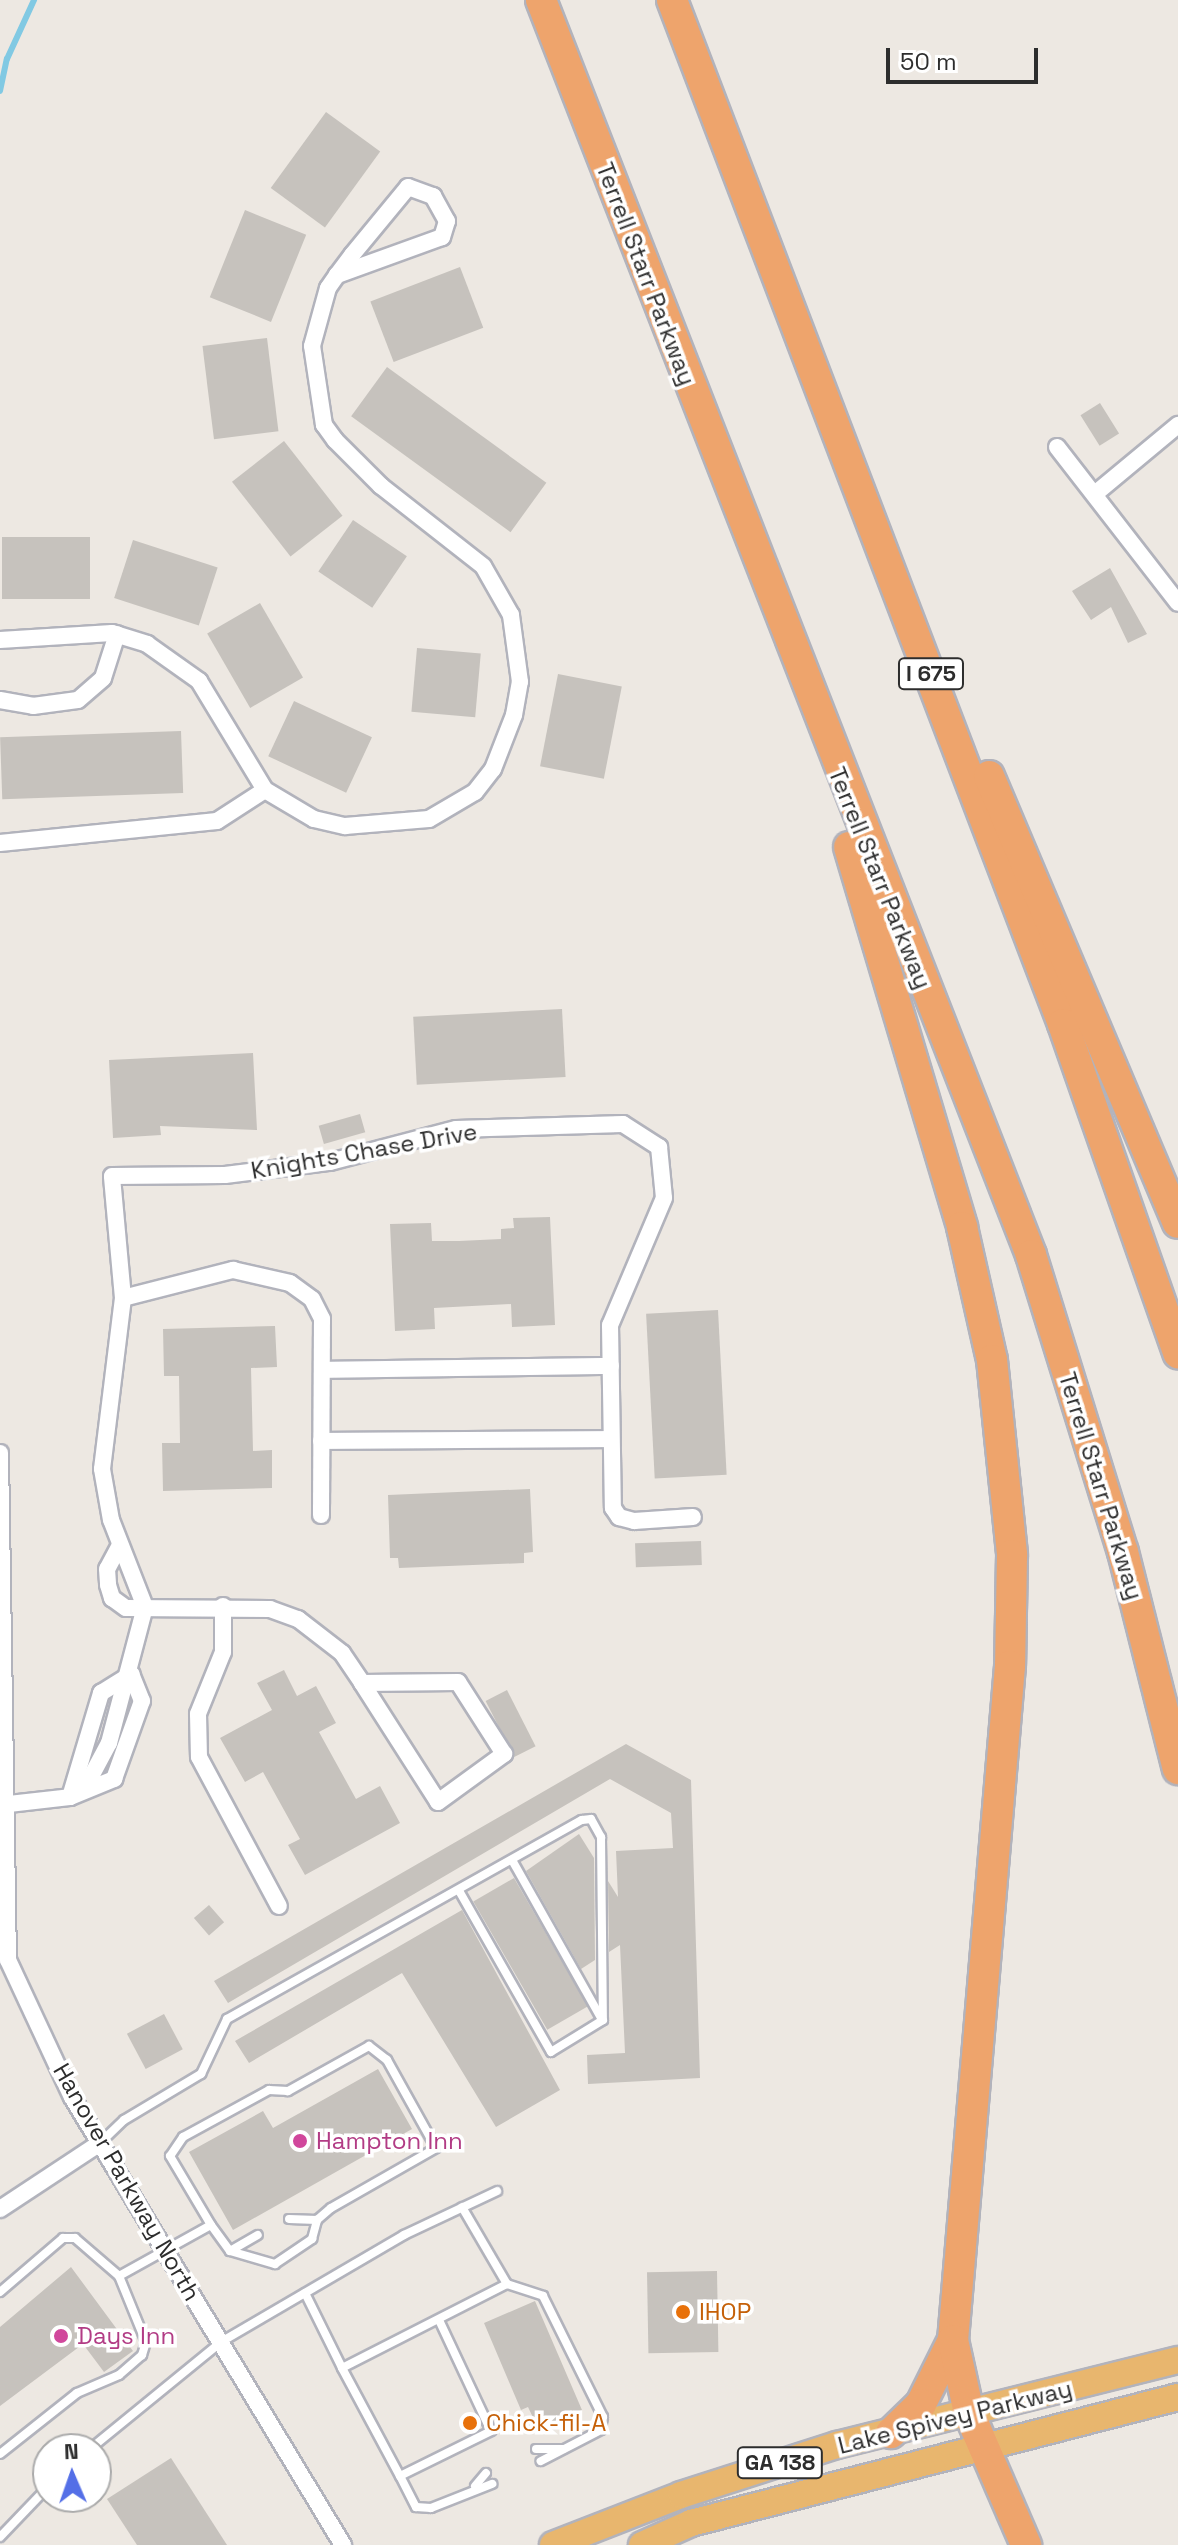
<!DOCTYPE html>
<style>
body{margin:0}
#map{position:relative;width:1178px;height:2545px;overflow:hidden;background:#ede8e2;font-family:"Space Grotesk",sans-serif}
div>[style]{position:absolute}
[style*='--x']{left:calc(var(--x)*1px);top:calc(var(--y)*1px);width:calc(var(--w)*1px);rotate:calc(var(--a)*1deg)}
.stream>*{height:6px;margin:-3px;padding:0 3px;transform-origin:3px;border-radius:3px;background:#81c9e3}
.building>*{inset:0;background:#c6c2bd;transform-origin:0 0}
.roads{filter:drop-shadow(2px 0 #b2b3bc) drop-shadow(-2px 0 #b2b3bc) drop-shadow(0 2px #b2b3bc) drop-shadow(0 -2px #b2b3bc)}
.service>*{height:8px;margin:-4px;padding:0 4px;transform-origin:4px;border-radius:4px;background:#fff}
.minor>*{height:16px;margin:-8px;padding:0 8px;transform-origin:8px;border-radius:8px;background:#fff}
.trunk>*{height:26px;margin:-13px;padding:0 13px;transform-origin:13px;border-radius:13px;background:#e8b66e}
.motorway>*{height:30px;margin:-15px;padding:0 15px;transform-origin:15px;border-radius:15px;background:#eea46c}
.dots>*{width:22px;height:22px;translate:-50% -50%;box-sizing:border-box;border:4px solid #fff;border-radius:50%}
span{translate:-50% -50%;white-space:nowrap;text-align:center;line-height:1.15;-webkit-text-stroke:7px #fff;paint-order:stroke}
.shield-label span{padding:2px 6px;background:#fff;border:2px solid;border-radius:6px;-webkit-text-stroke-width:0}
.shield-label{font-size:22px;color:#2d2d2d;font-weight:700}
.street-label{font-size:24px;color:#2d2d2d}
.hotel-label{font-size:24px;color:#b23c85}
.left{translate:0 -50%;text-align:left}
.food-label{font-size:24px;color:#c56008}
.north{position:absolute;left:32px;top:2433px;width:80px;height:80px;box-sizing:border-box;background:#fff;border:2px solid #ababab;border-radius:50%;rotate:358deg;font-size:22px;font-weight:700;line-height:32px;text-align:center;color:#2d2d2d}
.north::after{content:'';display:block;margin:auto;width:28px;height:36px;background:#546fe7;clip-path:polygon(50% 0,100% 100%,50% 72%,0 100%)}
.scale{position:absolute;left:886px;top:48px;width:152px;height:36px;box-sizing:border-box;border:4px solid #2d2d2d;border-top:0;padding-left:10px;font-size:24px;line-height:28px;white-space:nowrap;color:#2d2d2d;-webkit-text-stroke:6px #fff;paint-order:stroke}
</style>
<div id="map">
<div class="stream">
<div style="--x:0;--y:91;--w:33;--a:-78"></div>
<div style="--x:7;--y:59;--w:65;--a:-65.4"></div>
</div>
<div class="building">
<div style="left:326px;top:112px;width:67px;height:94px;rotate:36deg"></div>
<div style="left:245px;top:210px;width:66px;height:94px;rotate:22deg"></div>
<div style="left:460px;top:267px;width:65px;height:96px;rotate:69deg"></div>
<div style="left:267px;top:338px;width:94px;height:65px;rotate:83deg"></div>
<div style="left:387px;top:367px;width:197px;height:61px;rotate:36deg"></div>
<div style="left:1100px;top:403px;width:36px;height:23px;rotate:58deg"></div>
<div style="left:284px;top:441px;width:95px;height:66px;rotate:52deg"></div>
<div style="left:353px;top:520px;width:65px;height:62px;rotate:34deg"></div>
<div style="left:90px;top:537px;width:62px;height:88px;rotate:90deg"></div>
<div style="left:133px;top:540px;width:89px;height:61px;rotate:18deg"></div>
<div style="clip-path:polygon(1110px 568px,1147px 634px,1128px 643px,1111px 607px,1091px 620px,1072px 591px)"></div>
<div style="left:260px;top:603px;width:86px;height:61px;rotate:60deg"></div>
<div style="left:417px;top:648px;width:64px;height:64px;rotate:5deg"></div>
<div style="left:558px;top:674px;width:65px;height:94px;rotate:11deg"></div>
<div style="left:294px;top:701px;width:86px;height:61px;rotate:25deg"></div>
<div style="left:181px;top:731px;width:62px;height:181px;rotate:88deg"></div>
<div style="left:562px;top:1009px;width:68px;height:149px;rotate:87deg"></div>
<div style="clip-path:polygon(253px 1053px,257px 1130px,160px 1126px,161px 1135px,113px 1138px,109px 1060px)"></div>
<div style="left:360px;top:1114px;width:19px;height:43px;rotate:74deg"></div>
<div style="clip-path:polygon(550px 1217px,555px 1325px,512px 1327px,511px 1304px,434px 1308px,435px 1329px,395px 1331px,390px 1224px,431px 1223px,432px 1241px,459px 1241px,501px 1239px,501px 1229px,514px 1228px,513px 1218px)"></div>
<div style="left:718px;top:1310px;width:165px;height:72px;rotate:87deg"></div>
<div style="clip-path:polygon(275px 1326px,277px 1367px,251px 1368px,253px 1451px,272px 1450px,272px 1488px,163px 1491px,162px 1443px,180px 1443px,179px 1376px,164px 1376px,163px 1329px)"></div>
<div style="clip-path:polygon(530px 1489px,533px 1552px,524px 1553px,524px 1563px,399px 1568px,398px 1558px,390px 1558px,388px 1495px)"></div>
<div style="left:701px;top:1541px;width:24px;height:66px;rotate:88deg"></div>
<div style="clip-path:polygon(284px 1670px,297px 1696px,316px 1686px,336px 1723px,319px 1732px,356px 1799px,380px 1786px,400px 1823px,305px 1875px,288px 1845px,300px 1839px,263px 1772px,245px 1782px,220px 1738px,272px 1710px,257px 1683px)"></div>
<div style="left:507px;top:1690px;width:63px;height:24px;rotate:63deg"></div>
<div style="clip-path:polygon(626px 1744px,691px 1780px,700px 2078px,588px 2084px,587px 2055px,625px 2053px,620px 1945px,609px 1952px,608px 1881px,618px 1897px,616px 1851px,673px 1848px,671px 1813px,610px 1779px,228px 2003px,214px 1981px)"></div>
<div style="clip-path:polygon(579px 1834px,594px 1858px,595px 1960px,581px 1969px,526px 1871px)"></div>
<div style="left:514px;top:1878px;width:148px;height:47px;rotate:60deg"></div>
<div style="left:209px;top:1905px;width:23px;height:20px;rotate:49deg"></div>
<div style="clip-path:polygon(462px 1910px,560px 2090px,496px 2127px,402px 1973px,249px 2063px,235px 2041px)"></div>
<div style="left:164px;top:2014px;width:40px;height:42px;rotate:62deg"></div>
<div style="clip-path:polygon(378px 2069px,412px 2129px,233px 2230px,189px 2152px,263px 2111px,273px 2128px)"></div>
<div style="clip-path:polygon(71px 2267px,133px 2351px,104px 2372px,83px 2344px,0 2406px,0 2327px)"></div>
<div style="left:717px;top:2271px;width:81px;height:70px;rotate:89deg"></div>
<div style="clip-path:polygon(535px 2301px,582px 2410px,538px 2428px,528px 2407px,521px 2410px,484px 2323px)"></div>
<div style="clip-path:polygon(171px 2458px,227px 2545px,137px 2545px,107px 2499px)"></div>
</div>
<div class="roads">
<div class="service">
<div style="--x:512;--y:1860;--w:184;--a:60.6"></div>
<div style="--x:100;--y:2143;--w:33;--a:-44"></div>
<div style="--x:124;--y:2120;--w:90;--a:-30.9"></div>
<div style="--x:201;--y:2074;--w:61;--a:-64.7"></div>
<div style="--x:227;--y:2019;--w:407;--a:-29.3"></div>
<div style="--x:582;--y:1820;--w:9;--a:-6"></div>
<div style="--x:591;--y:1819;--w:21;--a:61"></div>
<div style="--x:601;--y:1837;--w:183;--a:89.4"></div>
<div style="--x:603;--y:2020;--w:61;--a:148.4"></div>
<div style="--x:551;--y:2052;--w:185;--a:-119.7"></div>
<div style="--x:289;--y:2219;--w:28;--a:2"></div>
<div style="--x:230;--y:2251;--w:32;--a:-30"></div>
<div style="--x:119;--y:2276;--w:105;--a:-29"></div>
<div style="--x:211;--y:2225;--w:32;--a:54"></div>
<div style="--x:230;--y:2251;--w:47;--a:16.1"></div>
<div style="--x:275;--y:2264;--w:45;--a:-34"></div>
<div style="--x:312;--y:2239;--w:20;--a:-75"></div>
<div style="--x:317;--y:2220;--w:18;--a:-41"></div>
<div style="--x:331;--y:2208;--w:121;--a:-29.7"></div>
<div style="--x:436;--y:2148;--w:101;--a:-119.1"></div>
<div style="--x:387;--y:2060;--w:23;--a:-142"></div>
<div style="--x:369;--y:2046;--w:93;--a:150.9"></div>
<div style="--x:288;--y:2091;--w:19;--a:-177"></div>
<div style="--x:269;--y:2090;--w:98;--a:151.3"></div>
<div style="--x:183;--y:2137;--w:23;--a:124"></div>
<div style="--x:170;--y:2156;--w:80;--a:59.3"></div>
<div style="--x:507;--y:2284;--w:38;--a:18"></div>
<div style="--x:543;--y:2296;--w:135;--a:63.6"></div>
<div style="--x:603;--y:2417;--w:13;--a:99"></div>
<div style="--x:601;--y:2430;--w:68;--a:152.7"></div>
<div style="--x:0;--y:2292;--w:83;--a:-40.6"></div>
<div style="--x:63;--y:2238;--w:12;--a:0"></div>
<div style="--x:75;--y:2238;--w:58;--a:40.8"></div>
<div style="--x:119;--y:2276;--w:71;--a:67.8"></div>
<div style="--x:146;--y:2342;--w:14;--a:107"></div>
<div style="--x:142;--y:2355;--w:30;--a:139"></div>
<div style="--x:119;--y:2375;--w:46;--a:156.8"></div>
<div style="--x:77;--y:2393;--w:98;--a:141.6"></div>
<div style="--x:305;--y:2293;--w:84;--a:63.7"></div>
<div style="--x:342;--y:2368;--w:185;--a:-27"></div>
<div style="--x:507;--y:2284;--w:89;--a:-120.3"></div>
<div style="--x:342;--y:2368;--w:123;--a:61.8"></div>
<div style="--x:400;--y:2476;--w:102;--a:-26.3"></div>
<div style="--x:491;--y:2431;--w:123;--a:-115.1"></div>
<div style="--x:90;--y:2449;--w:169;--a:-39.2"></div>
<div style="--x:221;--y:2342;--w:212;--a:-30.3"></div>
<div style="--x:404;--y:2235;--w:103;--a:-25.3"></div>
<div style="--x:536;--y:2449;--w:27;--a:0"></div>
<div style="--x:400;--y:2476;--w:35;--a:63"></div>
<div style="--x:416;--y:2507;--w:15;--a:4"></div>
<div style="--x:431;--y:2508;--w:66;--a:-21.5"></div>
<div style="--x:475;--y:2486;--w:17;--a:-50"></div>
<div style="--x:0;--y:2537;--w:69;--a:-46.2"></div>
</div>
<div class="minor">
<div style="--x:1057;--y:447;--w:197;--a:52.2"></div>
<div style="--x:1096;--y:493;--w:107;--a:-39.7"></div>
<div style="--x:0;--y:640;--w:112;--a:-3.6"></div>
<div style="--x:112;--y:633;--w:37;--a:17"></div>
<div style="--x:147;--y:644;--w:64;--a:35.4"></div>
<div style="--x:199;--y:681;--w:127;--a:58.8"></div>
<div style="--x:265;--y:790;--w:57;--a:30.6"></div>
<div style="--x:314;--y:819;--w:32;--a:13"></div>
<div style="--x:345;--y:826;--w:84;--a:-4.8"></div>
<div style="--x:429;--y:819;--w:53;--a:-30.4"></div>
<div style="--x:475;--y:792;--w:29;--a:-52"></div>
<div style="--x:493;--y:769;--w:58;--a:-68.7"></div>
<div style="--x:514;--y:715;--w:34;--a:-80"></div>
<div style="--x:520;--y:682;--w:68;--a:-97.7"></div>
<div style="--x:511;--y:615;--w:56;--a:-119.7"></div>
<div style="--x:483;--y:566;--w:130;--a:-141.9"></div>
<div style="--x:381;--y:486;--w:65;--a:-135"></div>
<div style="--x:335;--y:440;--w:19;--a:-126"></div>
<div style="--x:324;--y:425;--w:80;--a:-98.6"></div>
<div style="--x:312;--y:346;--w:60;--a:-74.6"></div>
<div style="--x:328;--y:288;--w:16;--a:-55"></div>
<div style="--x:337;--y:275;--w:25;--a:-53"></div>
<div style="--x:352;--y:255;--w:88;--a:-50.5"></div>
<div style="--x:408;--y:187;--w:27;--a:20"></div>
<div style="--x:433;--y:196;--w:29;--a:61"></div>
<div style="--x:447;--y:221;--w:17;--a:107"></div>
<div style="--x:442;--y:237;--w:112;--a:160.1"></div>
<div style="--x:0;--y:700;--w:34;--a:10"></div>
<div style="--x:33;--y:706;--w:45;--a:-7.6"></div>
<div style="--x:78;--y:700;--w:33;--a:-41"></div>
<div style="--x:103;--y:678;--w:46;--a:-72.3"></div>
<div style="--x:0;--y:843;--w:218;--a:-5.8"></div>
<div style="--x:217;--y:821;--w:57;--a:-32.9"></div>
<div style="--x:123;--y:1298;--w:114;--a:-14.3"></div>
<div style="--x:233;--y:1270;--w:58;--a:12.8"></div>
<div style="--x:290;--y:1283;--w:27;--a:36"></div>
<div style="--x:312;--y:1299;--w:22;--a:63"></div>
<div style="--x:322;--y:1319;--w:196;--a:90.3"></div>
<div style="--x:322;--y:1370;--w:289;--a:-0.8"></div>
<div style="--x:321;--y:1441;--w:290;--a:-0.4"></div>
<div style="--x:0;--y:1453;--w:507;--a:89.1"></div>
<div style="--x:8;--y:1960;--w:151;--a:65"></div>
<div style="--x:72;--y:2097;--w:524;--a:58.83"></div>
<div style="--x:120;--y:1545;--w:27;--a:118"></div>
<div style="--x:107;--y:1569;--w:16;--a:86"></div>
<div style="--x:108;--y:1585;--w:14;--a:73"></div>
<div style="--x:112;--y:1598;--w:17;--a:36"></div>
<div style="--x:126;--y:1608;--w:144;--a:0.4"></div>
<div style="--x:270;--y:1609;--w:30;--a:20"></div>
<div style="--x:298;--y:1619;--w:56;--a:37.7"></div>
<div style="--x:342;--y:1653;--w:36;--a:56"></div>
<div style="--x:362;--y:1683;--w:141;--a:57.4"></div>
<div style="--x:438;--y:1802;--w:82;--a:-36"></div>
<div style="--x:504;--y:1754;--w:85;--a:-122.6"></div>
<div style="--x:458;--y:1682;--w:96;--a:179.4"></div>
<div style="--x:223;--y:1606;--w:46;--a:90"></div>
<div style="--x:223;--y:1652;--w:67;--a:112"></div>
<div style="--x:198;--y:1714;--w:43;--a:88.7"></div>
<div style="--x:199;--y:1757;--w:169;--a:61.8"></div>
<div style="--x:70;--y:1797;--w:21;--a:-37"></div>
<div style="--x:87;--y:1784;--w:47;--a:-61.8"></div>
<div style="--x:109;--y:1743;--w:141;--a:-75.2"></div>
<div style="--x:145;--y:1607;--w:93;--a:-111.3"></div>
<div style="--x:111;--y:1520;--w:52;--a:-100"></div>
<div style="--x:102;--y:1469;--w:172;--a:-83"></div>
<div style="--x:123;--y:1298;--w:122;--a:-95.2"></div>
<div style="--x:112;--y:1176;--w:113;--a:-0.5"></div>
<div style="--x:225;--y:1175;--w:106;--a:-7.1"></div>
<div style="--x:330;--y:1162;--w:130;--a:-14.7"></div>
<div style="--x:456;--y:1129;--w:167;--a:-1.7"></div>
<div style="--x:623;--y:1124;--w:43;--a:32.6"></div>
<div style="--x:659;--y:1147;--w:51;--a:84.4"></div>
<div style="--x:664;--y:1198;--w:138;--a:113"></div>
<div style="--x:610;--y:1325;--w:183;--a:89.1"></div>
<div style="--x:613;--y:1508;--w:11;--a:56"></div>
<div style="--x:619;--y:1517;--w:16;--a:15"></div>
<div style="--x:634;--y:1521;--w:59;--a:-3.9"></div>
<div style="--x:70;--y:1797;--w:109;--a:-73.4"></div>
<div style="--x:101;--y:1693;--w:36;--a:-32"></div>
<div style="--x:0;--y:1805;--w:70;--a:-6.5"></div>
<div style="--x:70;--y:1797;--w:48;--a:-22.2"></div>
<div style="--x:114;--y:1779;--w:83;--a:-70.3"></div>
<div style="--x:142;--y:1701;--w:29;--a:-112"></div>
<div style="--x:0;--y:2209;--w:120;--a:-33.4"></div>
</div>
<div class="trunk">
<div style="--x:553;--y:2545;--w:137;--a:-21.3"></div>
<div style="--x:681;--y:2495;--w:164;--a:-17.8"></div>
<div style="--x:837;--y:2445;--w:351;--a:-14"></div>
<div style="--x:642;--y:2545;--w:54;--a:-24.2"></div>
<div style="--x:691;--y:2523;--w:503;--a:-14.51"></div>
</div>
<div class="motorway">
<div style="--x:541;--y:0;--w:1347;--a:68.67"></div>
<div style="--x:1031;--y:1255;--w:311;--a:72.8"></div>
<div style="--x:1123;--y:1552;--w:224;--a:75.8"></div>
<div style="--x:672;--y:0;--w:1096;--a:69.1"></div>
<div style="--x:1063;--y:1024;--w:349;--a:70.7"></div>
<div style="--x:989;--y:776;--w:485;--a:67.1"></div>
<div style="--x:849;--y:847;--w:396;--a:73.4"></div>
<div style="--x:962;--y:1227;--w:136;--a:77.3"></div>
<div style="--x:992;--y:1360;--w:196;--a:84.1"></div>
<div style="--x:1012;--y:1555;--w:111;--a:91"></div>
<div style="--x:1010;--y:1666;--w:676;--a:94.83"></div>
<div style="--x:953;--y:2340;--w:72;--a:116.6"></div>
<div style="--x:921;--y:2404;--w:42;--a:136"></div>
<div style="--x:953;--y:2340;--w:75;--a:77.6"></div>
<div style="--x:969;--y:2413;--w:144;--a:66.6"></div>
</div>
</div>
<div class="dots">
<div style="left:300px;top:2141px;background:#d1479c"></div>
<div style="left:683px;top:2312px;background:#e8710a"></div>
<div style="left:61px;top:2336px;background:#d1479c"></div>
<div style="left:470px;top:2423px;background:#e8710a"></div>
</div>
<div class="shield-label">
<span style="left:931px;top:674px">I 675</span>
<span style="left:780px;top:2463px">GA 138</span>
</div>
<div class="street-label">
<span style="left:646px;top:274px;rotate:69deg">Terrell Starr Parkway</span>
<span style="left:880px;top:878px;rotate:68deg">Terrell Starr Parkway</span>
<span style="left:364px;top:1151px;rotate:-10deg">Knights Chase Drive</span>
<span style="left:1101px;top:1486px;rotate:73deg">Terrell Starr Parkway</span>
<span style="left:127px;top:2182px;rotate:60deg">Hanover Parkway North</span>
<span style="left:955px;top:2417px;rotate:-14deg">Lake Spivey Parkway</span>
</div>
<div class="hotel-label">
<span class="left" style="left:316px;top:2141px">Hampton Inn</span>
<span class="left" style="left:77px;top:2336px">Days Inn</span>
</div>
<div class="food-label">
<span class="left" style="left:699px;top:2312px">IHOP</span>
<span class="left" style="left:486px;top:2423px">Chick-fil-A</span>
</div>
<div class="north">N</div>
<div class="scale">50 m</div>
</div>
